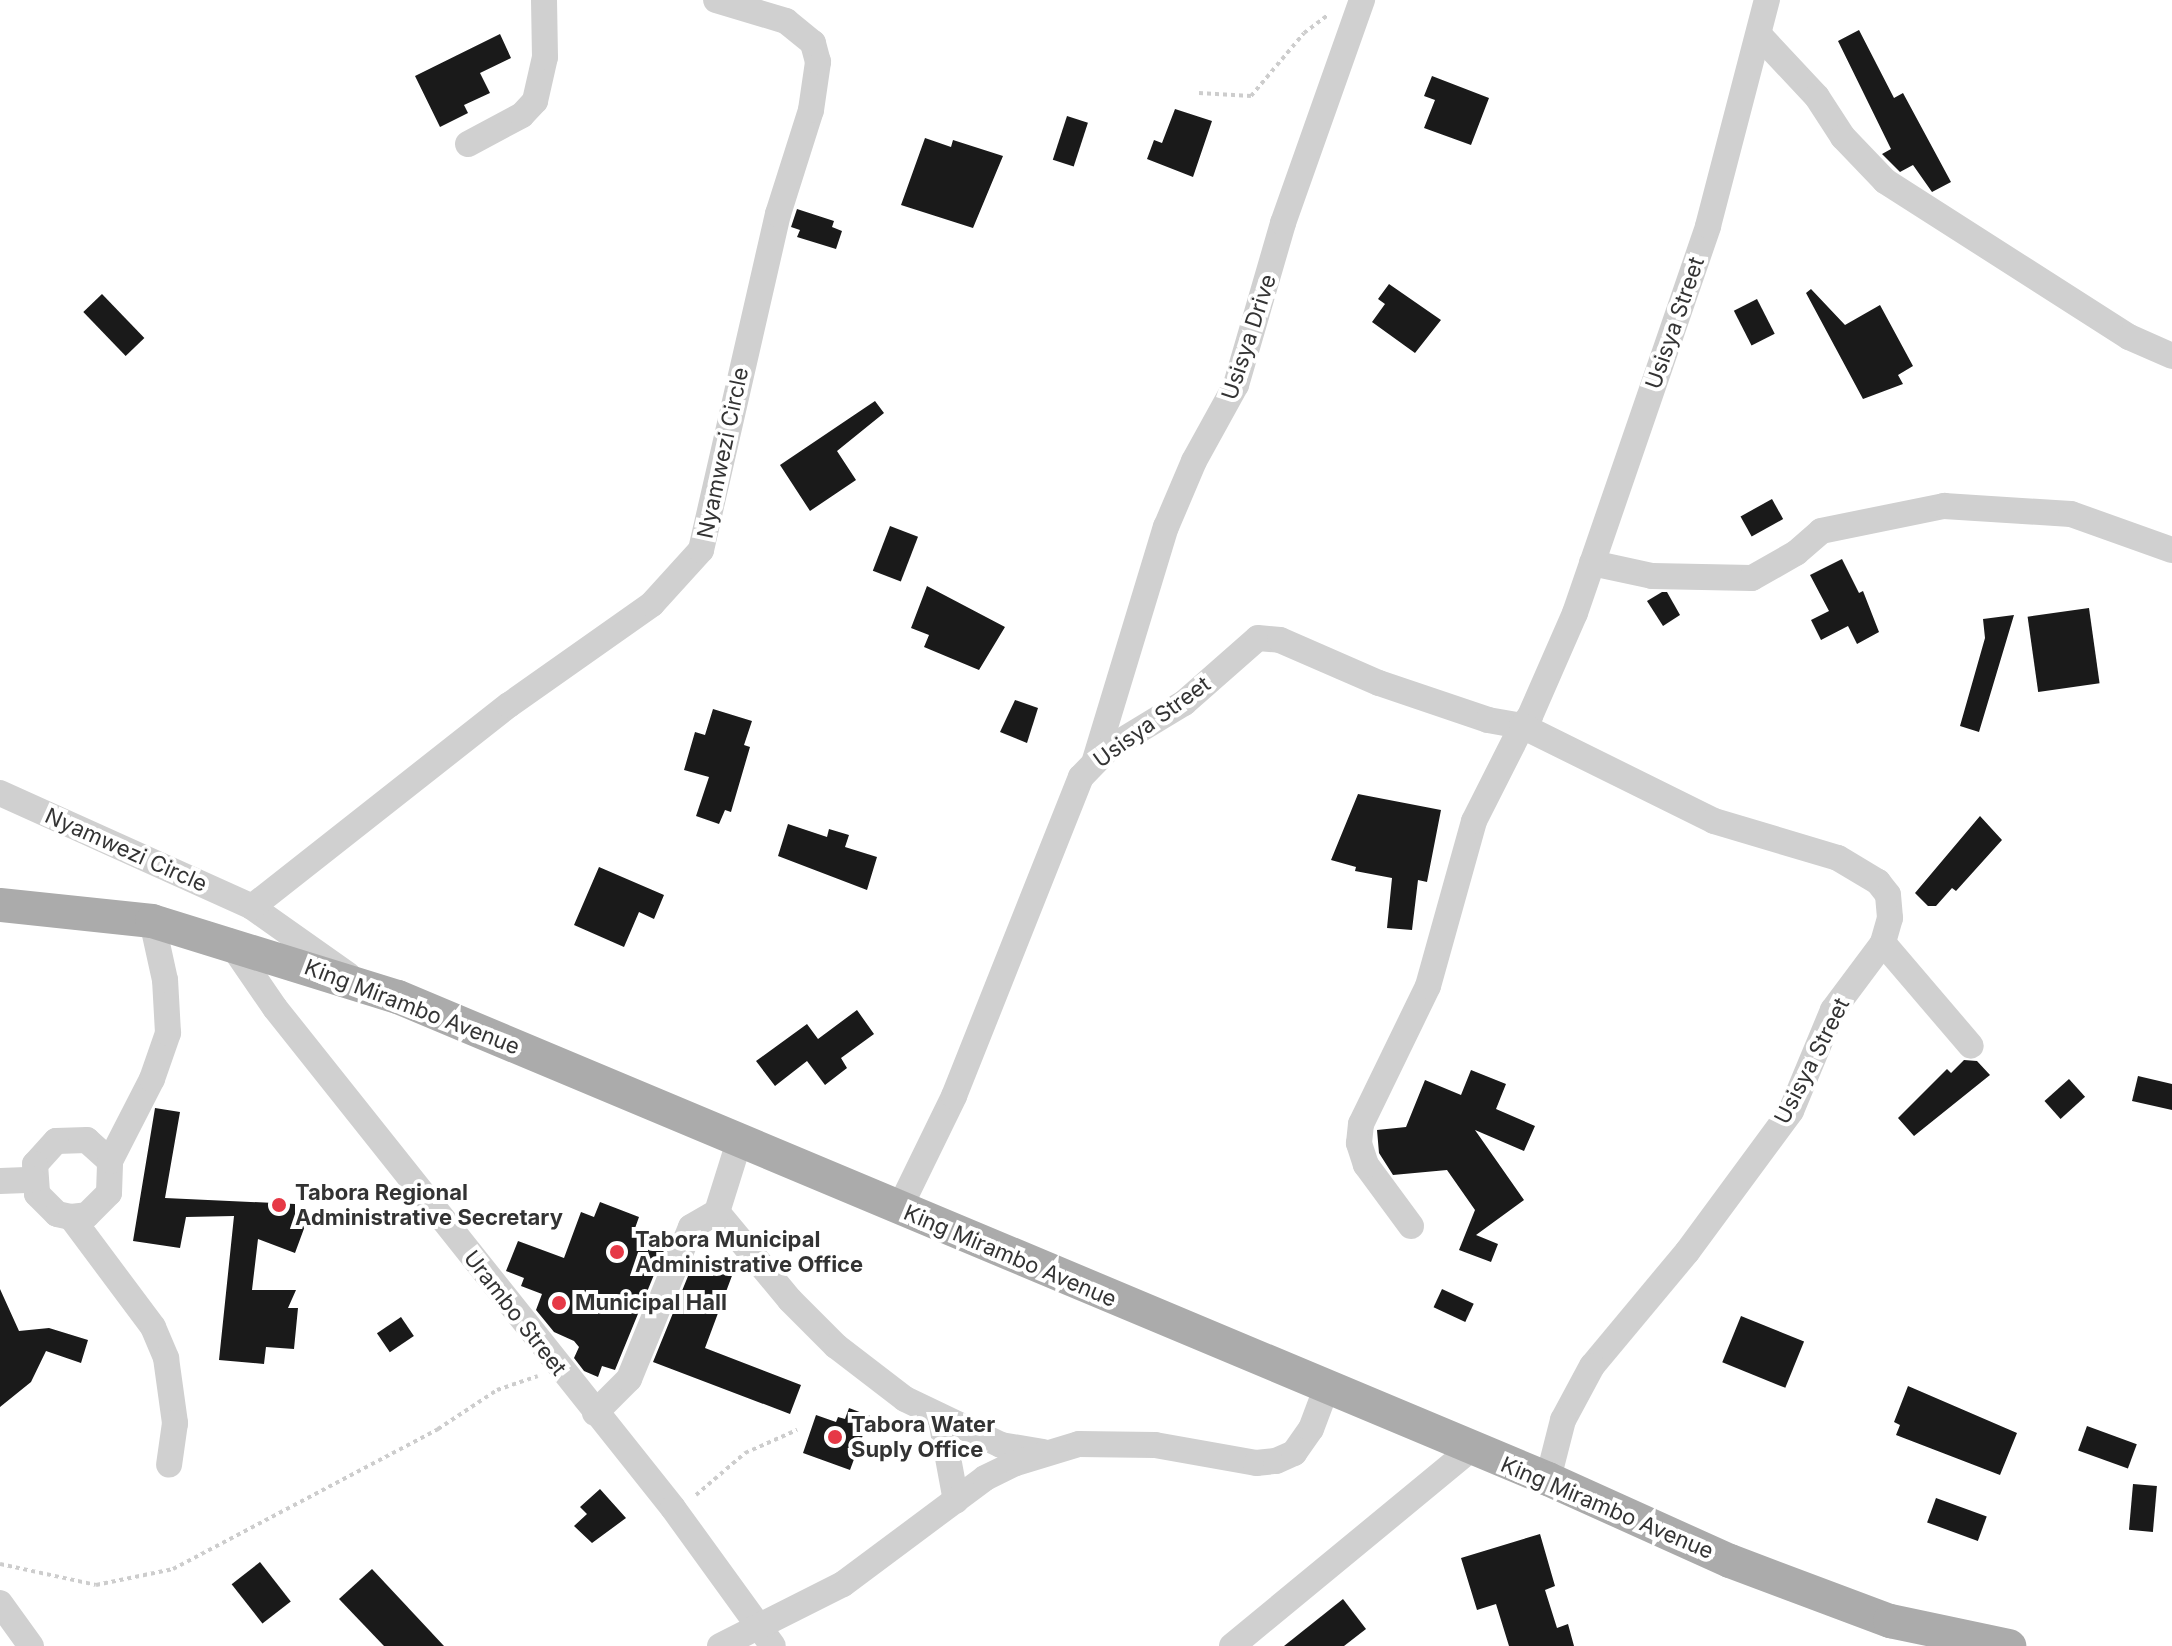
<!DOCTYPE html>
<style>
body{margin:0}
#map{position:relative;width:2172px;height:1646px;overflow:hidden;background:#fff;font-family:Inter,sans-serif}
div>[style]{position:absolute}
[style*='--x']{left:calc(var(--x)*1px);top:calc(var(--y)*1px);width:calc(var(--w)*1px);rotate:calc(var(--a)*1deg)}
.building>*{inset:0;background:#1a1a1a;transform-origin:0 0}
.path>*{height:4px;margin-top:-2px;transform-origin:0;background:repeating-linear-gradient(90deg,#cdcdcd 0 4px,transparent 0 8px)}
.minor>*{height:26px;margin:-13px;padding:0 13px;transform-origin:13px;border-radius:13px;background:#d0d0d0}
.major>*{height:34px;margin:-17px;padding:0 17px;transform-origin:17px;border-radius:17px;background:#ababab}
.dots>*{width:22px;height:22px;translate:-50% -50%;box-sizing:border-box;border:4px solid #fff;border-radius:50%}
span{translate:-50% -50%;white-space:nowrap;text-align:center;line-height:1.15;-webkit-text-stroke:8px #fff;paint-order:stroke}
.street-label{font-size:22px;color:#333}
.poi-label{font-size:22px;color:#333;font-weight:700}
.left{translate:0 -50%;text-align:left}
</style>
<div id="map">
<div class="building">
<div style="clip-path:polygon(1859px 30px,1894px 98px,1903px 93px,1951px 182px,1932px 192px,1913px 165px,1900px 172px,1882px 154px,1891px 149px,1838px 41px)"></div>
<div style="clip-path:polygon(500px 34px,511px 58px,480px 73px,490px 93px,464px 105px,468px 113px,440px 127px,415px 76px)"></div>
<div style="clip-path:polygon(1432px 76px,1489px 98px,1471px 145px,1424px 128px,1435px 100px,1424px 96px)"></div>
<div style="clip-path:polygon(1175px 109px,1212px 121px,1193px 177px,1147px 159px,1154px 140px,1162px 143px)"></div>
<div style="left:1067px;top:116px;width:22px;height:46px;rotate:18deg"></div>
<div style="clip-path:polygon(925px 138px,951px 147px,953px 140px,1003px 156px,973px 228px,901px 205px)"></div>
<div style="clip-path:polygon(797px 209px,834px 221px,832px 227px,842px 231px,836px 249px,797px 237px,800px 230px,791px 227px)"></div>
<div style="clip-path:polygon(1389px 284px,1441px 320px,1415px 353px,1372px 322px,1385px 304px,1378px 299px)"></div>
<div style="clip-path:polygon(1811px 289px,1845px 325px,1880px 305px,1913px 366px,1898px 375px,1903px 384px,1863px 399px,1806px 293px)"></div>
<div style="left:102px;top:294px;width:61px;height:26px;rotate:46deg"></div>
<div style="left:1757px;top:299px;width:39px;height:26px;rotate:63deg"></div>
<div style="clip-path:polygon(875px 401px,884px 413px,837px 451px,856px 480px,810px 511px,780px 465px)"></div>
<div style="left:1772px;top:499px;width:23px;height:36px;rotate:61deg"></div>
<div style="left:890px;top:526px;width:30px;height:48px;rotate:21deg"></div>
<div style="clip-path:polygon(1842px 559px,1859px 593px,1863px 591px,1879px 632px,1857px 644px,1848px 626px,1821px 640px,1811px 620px,1829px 611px,1810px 575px)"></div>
<div style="clip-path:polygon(927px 586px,1005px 627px,979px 670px,924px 647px,929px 635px,911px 628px)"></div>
<div style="clip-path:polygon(1662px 592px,1667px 592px,1680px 615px,1663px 626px,1647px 601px)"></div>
<div style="left:2089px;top:608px;width:76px;height:62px;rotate:82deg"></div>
<div style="clip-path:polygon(2014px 615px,1979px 732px,1960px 726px,1985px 638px,1983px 619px)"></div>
<div style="clip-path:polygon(1015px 700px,1038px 708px,1027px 743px,1000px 732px)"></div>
<div style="clip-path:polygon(713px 709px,752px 721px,744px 745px,750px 747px,731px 812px,725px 810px,719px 824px,696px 816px,709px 777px,684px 770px,695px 732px,705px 735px)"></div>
<div style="clip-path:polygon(1358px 794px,1441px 810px,1427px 882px,1418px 880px,1412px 930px,1387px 928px,1392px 878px,1355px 871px,1356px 867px,1331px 860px)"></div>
<div style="clip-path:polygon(1980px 816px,2002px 840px,1956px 891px,1952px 888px,1936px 906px,1928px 906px,1915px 893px)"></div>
<div style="clip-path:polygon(788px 824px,827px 837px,829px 829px,849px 835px,845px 847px,877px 857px,867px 890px,778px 856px)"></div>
<div style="clip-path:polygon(599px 867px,664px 895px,654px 919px,639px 912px,624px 947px,574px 925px)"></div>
<div style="clip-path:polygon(857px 1010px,874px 1034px,841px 1058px,847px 1068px,825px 1085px,807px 1061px,775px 1086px,756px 1061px,807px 1024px,818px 1039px)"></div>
<div style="clip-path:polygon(1964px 1060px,1977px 1061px,1990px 1075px,1914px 1136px,1898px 1118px,1947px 1069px,1951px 1073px)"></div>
<div style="clip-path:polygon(1471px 1070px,1506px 1084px,1496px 1109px,1535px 1126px,1524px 1151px,1475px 1130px,1524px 1200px,1476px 1235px,1498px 1244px,1491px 1262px,1459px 1250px,1475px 1210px,1447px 1170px,1393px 1175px,1379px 1153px,1377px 1130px,1406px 1127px,1425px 1080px,1461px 1095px)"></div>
<div style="clip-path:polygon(2138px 1076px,2172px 1084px,2172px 1110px,2132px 1101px)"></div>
<div style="left:2069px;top:1079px;width:24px;height:33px;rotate:48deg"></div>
<div style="clip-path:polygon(155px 1108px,180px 1112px,165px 1198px,295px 1204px,295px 1215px,309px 1215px,295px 1253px,258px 1239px,252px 1290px,296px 1290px,288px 1308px,298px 1308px,294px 1349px,266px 1347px,264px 1364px,219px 1360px,234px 1216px,186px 1217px,180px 1248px,133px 1241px)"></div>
<div style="clip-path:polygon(600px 1202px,639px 1217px,634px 1231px,667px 1243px,615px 1370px,602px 1366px,598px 1377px,584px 1371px,574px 1358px,579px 1347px,574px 1341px,554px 1332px,536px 1310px,542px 1294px,521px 1286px,524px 1278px,506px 1271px,518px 1241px,564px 1258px,581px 1212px,594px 1217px)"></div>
<div style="clip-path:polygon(695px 1259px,733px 1273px,705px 1348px,801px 1385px,790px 1414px,653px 1362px)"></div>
<div style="clip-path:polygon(0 1289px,19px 1331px,49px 1328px,88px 1340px,81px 1363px,46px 1351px,31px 1382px,0 1407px)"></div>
<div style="left:1442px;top:1289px;width:35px;height:20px;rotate:25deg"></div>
<div style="left:1741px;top:1316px;width:68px;height:50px;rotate:22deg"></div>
<div style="left:401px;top:1317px;width:23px;height:29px;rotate:56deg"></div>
<div style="clip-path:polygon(1908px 1386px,2017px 1433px,2000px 1475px,1896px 1435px,1900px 1425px,1894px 1422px)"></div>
<div style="clip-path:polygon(849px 1408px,870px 1416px,850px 1470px,803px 1453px,816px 1415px,836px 1422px,838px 1417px,845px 1419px)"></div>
<div style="left:2087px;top:1426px;width:53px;height:26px;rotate:20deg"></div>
<div style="left:2133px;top:1484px;width:24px;height:46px;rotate:5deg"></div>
<div style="clip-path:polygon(600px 1489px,626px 1518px,592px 1543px,574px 1526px,587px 1514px,580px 1507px)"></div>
<div style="left:1936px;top:1498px;width:54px;height:26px;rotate:20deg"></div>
<div style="clip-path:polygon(1540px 1534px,1555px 1586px,1545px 1590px,1557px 1628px,1568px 1624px,1574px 1646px,1509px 1646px,1496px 1604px,1477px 1610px,1461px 1558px)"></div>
<div style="left:260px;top:1562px;width:50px;height:36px;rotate:52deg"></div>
<div style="clip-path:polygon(372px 1569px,444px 1646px,384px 1646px,339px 1599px)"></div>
<div style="clip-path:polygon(1343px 1599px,1366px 1629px,1344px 1646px,1284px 1646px)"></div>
</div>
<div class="path">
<div style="--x:1199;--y:93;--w:52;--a:3.3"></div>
<div style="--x:1251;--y:96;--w:82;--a:-49.9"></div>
<div style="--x:1304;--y:33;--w:31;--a:-37"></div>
<div style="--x:696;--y:1495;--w:65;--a:-40.6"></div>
<div style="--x:745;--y:1453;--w:57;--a:-23.9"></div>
<div style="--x:0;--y:1564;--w:98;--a:12.3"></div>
<div style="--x:96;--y:1585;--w:79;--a:-11.7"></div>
<div style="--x:173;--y:1569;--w:300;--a:-27.8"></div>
<div style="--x:438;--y:1429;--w:71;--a:-33.5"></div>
<div style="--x:497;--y:1390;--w:43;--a:-18.9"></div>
</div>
<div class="minor">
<div style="--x:1760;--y:36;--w:83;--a:46.9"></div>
<div style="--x:1817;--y:97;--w:48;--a:57"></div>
<div style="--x:1843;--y:137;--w:61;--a:46.3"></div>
<div style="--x:1885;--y:181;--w:290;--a:32.6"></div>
<div style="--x:2129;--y:337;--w:47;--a:23.8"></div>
<div style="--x:468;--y:144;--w:61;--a:-28.2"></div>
<div style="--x:522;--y:115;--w:19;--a:-47"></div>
<div style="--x:535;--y:101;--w:45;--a:-77.2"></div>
<div style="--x:545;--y:57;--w:57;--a:-91"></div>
<div style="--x:1592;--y:563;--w:61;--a:12.2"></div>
<div style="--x:1652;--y:576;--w:100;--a:1.1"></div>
<div style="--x:1752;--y:578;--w:51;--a:-29.6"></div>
<div style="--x:1796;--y:553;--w:33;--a:-41"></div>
<div style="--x:1821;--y:531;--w:126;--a:-11.5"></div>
<div style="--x:1944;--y:506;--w:127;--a:3.6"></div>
<div style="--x:2071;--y:514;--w:107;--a:19.6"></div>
<div style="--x:1095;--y:760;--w:244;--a:-73.1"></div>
<div style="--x:1166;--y:527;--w:72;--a:-67"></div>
<div style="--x:1194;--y:461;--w:87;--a:-61.1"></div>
<div style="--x:1236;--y:385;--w:169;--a:-73.8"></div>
<div style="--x:1283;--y:223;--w:237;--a:-70.5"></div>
<div style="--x:0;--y:793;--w:277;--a:24.3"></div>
<div style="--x:252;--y:907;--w:118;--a:35.3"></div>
<div style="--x:252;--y:907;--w:327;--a:-38.2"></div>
<div style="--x:509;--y:705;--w:175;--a:-35.2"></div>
<div style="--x:652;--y:604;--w:73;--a:-47.8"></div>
<div style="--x:701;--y:550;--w:345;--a:-77.1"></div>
<div style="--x:778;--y:214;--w:109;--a:-72.4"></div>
<div style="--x:811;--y:110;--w:49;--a:-81.7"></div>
<div style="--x:818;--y:62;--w:20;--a:-105"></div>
<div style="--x:813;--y:43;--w:35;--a:-141"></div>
<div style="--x:786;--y:21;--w:73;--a:-163.3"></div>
<div style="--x:229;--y:941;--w:81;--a:55.5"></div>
<div style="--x:275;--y:1008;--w:639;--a:51.48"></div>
<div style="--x:673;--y:1508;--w:170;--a:54.1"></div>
<div style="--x:1883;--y:943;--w:135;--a:49.5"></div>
<div style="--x:110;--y:1161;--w:31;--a:-138"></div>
<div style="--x:87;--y:1140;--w:31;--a:178"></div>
<div style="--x:56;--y:1141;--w:31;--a:132"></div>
<div style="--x:35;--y:1164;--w:30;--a:86"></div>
<div style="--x:37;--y:1194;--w:28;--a:45"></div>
<div style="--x:57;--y:1214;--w:14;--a:12"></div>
<div style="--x:71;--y:1217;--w:16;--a:-7"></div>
<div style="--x:87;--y:1215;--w:31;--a:-45"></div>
<div style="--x:109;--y:1193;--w:32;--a:-88"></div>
<div style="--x:110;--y:1161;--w:92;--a:-62.9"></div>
<div style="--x:152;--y:1079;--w:49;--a:-70.8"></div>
<div style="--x:168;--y:1033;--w:53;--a:-93.2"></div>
<div style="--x:165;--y:980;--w:60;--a:-102.4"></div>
<div style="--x:0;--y:1181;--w:33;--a:-2"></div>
<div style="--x:899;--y:1209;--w:126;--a:-64"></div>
<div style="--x:954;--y:1096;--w:343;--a:-68.3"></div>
<div style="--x:1081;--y:777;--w:39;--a:-46"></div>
<div style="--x:1108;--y:749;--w:89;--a:-31.2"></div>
<div style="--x:1184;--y:703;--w:98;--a:-41.3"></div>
<div style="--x:1258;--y:638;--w:22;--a:5"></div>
<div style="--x:1280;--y:640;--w:108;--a:23.5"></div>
<div style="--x:1379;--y:683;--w:115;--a:18.7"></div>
<div style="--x:1488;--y:720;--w:35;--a:10"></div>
<div style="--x:1522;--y:726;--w:13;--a:-51"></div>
<div style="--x:1530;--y:716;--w:112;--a:-66.4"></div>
<div style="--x:1575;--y:613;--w:409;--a:-71"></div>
<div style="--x:1708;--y:226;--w:234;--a:-75.4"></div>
<div style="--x:717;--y:1212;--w:114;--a:50.3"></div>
<div style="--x:790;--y:1300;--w:65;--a:45"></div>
<div style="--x:836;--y:1346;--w:87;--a:37.5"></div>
<div style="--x:905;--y:1399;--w:106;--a:25.6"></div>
<div style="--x:1001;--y:1445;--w:43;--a:9.5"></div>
<div style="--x:71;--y:1217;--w:137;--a:53.3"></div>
<div style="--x:153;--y:1327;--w:34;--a:67"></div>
<div style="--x:166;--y:1358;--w:66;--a:82.1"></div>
<div style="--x:175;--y:1423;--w:42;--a:98.1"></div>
<div style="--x:1411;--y:1226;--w:76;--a:-126.4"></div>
<div style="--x:1366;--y:1165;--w:23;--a:-108"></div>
<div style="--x:1359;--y:1143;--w:19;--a:-84"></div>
<div style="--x:1361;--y:1124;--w:153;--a:-64.1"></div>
<div style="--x:1428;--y:986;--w:171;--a:-74.4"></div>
<div style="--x:1474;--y:821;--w:106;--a:-63.2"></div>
<div style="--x:1522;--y:726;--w:214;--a:26.3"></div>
<div style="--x:1714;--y:821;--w:129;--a:16.6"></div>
<div style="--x:1838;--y:858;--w:47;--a:31"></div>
<div style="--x:1878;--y:882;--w:16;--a:52"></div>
<div style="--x:1888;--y:895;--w:23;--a:85"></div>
<div style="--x:1890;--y:918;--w:26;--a:106"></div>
<div style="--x:1883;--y:943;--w:84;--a:126.7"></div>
<div style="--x:1833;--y:1010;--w:109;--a:112.6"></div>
<div style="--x:1791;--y:1111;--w:175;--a:126.4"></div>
<div style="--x:1687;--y:1252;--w:148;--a:129.8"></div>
<div style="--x:1592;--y:1366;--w:61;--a:118.2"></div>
<div style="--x:1563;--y:1420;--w:61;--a:104.3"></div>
<div style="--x:595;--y:1413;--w:48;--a:-45"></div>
<div style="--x:629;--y:1379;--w:164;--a:-67.8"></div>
<div style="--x:691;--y:1227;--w:30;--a:-30"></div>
<div style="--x:717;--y:1212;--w:73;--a:-72.6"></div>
<div style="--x:941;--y:1420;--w:82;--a:79.5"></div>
<div style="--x:0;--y:1603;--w:53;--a:54.2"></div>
<div style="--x:720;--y:1646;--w:138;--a:-26.8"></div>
<div style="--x:843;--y:1584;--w:177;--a:-36.7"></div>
<div style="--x:985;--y:1478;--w:34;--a:-26"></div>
<div style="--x:1016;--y:1463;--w:66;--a:-16.8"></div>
<div style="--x:1079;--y:1444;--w:76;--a:0.8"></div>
<div style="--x:1155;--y:1445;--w:103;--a:10.1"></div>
<div style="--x:1256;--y:1463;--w:20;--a:-6"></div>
<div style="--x:1276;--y:1461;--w:20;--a:-24"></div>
<div style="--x:1294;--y:1453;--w:29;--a:-55"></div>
<div style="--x:1311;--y:1429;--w:43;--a:-69.4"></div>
<div style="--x:1232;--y:1646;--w:308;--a:-39.5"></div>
</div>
<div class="major">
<div style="--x:0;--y:905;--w:153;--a:6"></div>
<div style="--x:152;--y:921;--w:257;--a:17.2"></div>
<div style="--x:398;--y:997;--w:1247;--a:22.74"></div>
<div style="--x:1548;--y:1479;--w:200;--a:24.3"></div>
<div style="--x:1730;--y:1561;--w:171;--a:20.6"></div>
<div style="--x:1890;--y:1621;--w:122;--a:11.9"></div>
</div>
<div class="dots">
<div style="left:279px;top:1205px;background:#e63946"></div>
<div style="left:617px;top:1252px;background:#e63946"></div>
<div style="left:559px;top:1303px;background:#e63946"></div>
<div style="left:835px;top:1437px;background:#e63946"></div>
</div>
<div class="street-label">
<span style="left:1675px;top:323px;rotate:-71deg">Usisya Street</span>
<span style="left:1249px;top:337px;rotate:-72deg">Usisya Drive</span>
<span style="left:723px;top:453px;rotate:-78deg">Nyamwezi Circle</span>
<span style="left:1152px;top:722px;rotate:-36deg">Usisya Street</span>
<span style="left:126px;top:850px;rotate:24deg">Nyamwezi Circle</span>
<span style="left:412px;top:1007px;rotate:21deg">King Mirambo Avenue</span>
<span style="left:1812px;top:1061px;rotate:-63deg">Usisya Street</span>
<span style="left:1010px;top:1256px;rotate:23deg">King Mirambo Avenue</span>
<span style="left:515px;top:1313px;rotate:52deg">Urambo Street</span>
<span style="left:1607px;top:1508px;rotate:23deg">King Mirambo Avenue</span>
</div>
<div class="poi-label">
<span class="left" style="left:295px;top:1205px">Tabora Regional<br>Administrative Secretary</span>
<span class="left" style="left:635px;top:1252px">Tabora Municipal<br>Administrative Office</span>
<span class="left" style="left:575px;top:1303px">Municipal Hall</span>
<span class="left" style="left:851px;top:1437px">Tabora Water<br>Suply Office</span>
</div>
</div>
